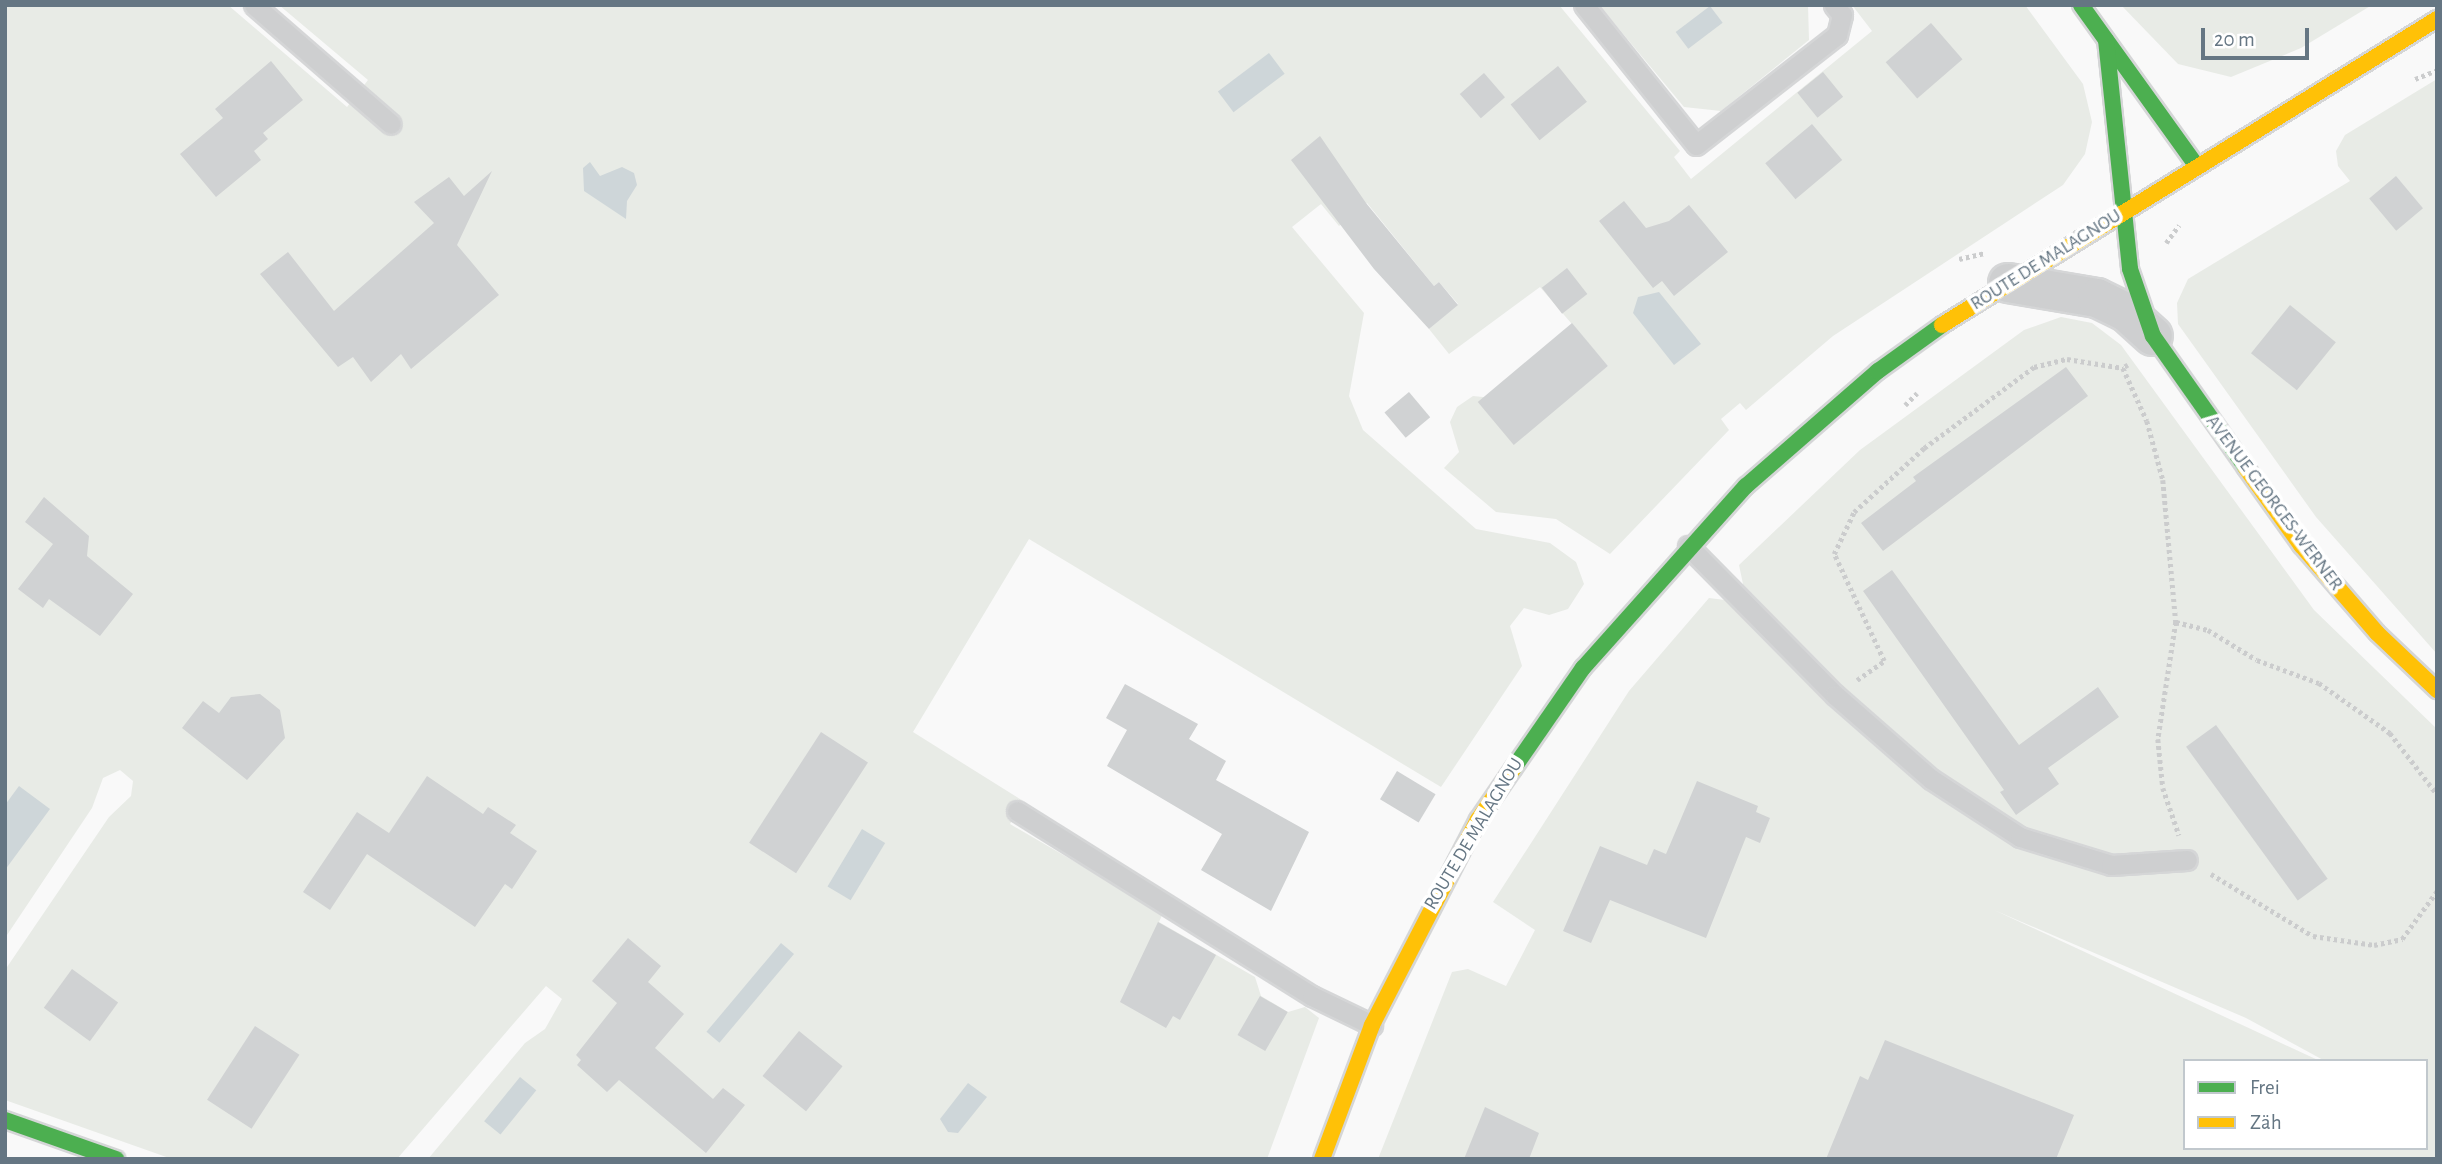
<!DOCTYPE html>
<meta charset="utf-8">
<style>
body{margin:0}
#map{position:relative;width:2442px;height:1164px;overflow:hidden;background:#f9f9f9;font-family:"Alegreya Sans",sans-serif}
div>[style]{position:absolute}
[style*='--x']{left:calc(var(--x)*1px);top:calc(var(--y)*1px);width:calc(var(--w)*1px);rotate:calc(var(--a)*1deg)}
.green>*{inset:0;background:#e8ebe6}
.water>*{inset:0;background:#ced6d9;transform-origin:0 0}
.building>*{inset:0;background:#d0d2d3;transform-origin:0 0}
.path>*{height:4.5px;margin-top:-2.25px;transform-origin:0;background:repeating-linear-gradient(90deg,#cbcccd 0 3.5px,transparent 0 7px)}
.roads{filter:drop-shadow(2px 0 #d5d6d7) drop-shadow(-2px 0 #d5d6d7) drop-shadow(0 2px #d5d6d7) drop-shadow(0 -2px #d5d6d7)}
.lane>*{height:19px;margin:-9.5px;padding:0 9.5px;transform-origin:9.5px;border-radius:9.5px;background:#cecfd0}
.street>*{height:38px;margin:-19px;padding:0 19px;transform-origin:19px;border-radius:19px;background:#cecfd0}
.fast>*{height:16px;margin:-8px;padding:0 8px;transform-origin:8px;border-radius:8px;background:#4caf50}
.slow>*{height:16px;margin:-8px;padding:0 8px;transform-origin:8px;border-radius:8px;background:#ffc107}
span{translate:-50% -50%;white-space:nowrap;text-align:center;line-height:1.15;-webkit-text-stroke:7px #fff;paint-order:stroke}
.street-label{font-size:19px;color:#657683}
.frame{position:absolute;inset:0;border:7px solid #657683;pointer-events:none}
.legend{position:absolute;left:2183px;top:1059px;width:245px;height:91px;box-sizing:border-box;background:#fff;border:2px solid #c1c8cd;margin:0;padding:9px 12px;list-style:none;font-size:21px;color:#657683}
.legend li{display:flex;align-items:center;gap:14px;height:35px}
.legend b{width:35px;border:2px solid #c1c8cd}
.scale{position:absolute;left:2201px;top:28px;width:108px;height:32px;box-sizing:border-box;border:4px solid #657683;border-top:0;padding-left:9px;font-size:21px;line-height:24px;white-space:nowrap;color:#657683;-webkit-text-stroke:5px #fff;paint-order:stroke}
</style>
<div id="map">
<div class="green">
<div style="clip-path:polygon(5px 5px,228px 5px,347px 107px,368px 80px,279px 5px,1559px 5px,1680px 151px,1674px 157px,1691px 179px,1872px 31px,1852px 5px,2025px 5px,2083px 84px,2092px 122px,2085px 154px,2063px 185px,1833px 336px,1746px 410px,1740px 403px,1721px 419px,1729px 430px,1610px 554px,1556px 519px,1496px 512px,1444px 468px,1459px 452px,1450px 422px,1457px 407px,1473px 396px,1560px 405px,1608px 366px,1540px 287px,1449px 354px,1429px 329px,1458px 304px,1439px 282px,1434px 286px,1367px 203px,1339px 226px,1321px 204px,1292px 227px,1364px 313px,1349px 396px,1363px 430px,1476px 529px,1550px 543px,1576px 562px,1584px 584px,1568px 609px,1549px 615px,1524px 608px,1510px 626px,1522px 666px,1441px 787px,1029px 539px,913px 732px,1023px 801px,1010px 824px,1163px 913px,1159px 922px,1255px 977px,1261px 996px,1288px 1012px,1305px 1007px,1319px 1018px,1267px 1159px,428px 1159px,525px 1043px,545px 1029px,562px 999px,546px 986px,397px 1159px,172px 1159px,5px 1100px,5px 970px,109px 817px,131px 796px,133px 781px,120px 770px,103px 778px,92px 808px,5px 938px)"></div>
<div style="clip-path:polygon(1599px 5px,1808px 5px,1809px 40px,1721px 111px,1684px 107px)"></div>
<div style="clip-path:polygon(2121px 5px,2372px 5px,2301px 48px,2231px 77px,2178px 64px)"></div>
<div style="clip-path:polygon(2437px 79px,2437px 654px,2316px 517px,2178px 324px,2177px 303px,2188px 279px,2350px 181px,2338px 166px,2336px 151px,2345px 135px)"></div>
<div style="clip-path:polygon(evenodd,2061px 317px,2092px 323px,2121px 345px,2314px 610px,2437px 729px,2437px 1159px,1378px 1159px,1452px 972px,1468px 969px,1506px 986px,1535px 930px,1493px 902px,1629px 691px,1709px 598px,1725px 600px,1743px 584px,1739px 565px,1860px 450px,2024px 330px,2061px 317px,1994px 910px,2246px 1018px,2325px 1061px,2426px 1061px,2426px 1148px,2185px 1148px,2185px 1061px,2320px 1061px,1994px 910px)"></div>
</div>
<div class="water">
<div style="left:1710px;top:6px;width:21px;height:43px;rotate:53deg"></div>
<div style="left:1269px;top:53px;width:26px;height:64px;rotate:53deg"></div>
<div style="clip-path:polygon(590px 162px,600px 176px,622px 167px,634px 173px,637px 185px,627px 201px,626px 219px,584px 191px,583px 168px)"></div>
<div style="clip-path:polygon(1659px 292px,1701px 344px,1674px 365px,1633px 313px,1638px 297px)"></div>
<div style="clip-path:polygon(19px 786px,50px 809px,5px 870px,5px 805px)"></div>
<div style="left:862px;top:829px;width:27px;height:67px;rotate:31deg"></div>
<div style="left:781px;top:943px;width:17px;height:116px;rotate:40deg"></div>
<div style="left:520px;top:1077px;width:21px;height:57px;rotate:39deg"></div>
<div style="clip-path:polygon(968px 1083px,987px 1097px,958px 1133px,948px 1132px,940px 1119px)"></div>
</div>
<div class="building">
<div style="left:1931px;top:23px;width:48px;height:60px;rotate:49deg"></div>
<div style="clip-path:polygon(271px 61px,303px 100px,263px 133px,268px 139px,254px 151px,261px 160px,216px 197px,180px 154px,223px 118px,215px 109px)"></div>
<div style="left:1558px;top:66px;width:46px;height:61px;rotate:51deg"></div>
<div style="left:1823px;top:72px;width:32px;height:33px;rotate:51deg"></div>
<div style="left:1484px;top:73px;width:32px;height:32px;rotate:49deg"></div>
<div style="left:1812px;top:124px;width:47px;height:61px;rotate:50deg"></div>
<div style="clip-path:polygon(1320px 136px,1366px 203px,1434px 286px,1439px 282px,1458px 305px,1429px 329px,1374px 269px,1291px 160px)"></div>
<div style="clip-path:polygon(492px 171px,457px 245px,499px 295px,411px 369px,401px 354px,371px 382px,353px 357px,338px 367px,260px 274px,288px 252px,334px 311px,434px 223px,414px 202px,449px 177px,464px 196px)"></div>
<div style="left:2396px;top:176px;width:42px;height:35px;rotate:50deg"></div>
<div style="clip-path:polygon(1624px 201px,1646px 228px,1669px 221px,1689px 205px,1728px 252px,1674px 296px,1662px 281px,1653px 288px,1599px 221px)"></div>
<div style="left:1567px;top:268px;width:33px;height:32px;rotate:52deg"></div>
<div style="left:2290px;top:305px;width:59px;height:62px;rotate:39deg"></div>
<div style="left:1572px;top:323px;width:56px;height:123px;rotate:50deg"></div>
<div style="clip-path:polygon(2066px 367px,2088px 396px,1883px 551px,1861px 523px,1916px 481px,1913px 477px)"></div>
<div style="left:1409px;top:392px;width:33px;height:32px;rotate:50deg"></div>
<div style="clip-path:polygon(44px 497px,89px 536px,87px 556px,133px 594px,100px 636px,49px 599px,43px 608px,18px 589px,53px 544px,25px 522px)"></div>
<div style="clip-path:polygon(1892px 570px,2019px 745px,2098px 687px,2119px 717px,2048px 768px,2059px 784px,2016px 815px,2000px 792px,2004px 790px,1863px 591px)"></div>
<div style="clip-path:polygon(1125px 684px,1198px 724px,1189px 739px,1226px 761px,1216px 780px,1309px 832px,1271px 911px,1201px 870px,1222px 834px,1107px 766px,1127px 730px,1106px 718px)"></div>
<div style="clip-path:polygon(260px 694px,280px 710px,285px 738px,247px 780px,182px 728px,203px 701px,219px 713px,231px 697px)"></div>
<div style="left:2216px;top:725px;width:190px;height:37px;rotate:54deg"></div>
<div style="left:821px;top:732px;width:56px;height:132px;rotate:33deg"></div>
<div style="left:1397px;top:771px;width:45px;height:33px;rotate:31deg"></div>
<div style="clip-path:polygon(427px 776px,483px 814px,488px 807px,516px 825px,510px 833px,537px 851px,512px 889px,505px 884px,475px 927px,367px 854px,330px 910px,303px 892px,357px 812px,389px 833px)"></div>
<div style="clip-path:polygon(1697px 781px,1758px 806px,1756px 812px,1770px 818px,1760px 843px,1746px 837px,1706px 938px,1610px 900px,1591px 943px,1563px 931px,1600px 846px,1647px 865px,1654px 849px,1666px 854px)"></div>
<div style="clip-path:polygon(1158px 922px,1216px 955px,1180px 1020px,1173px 1016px,1166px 1028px,1120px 1002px)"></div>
<div style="clip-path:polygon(628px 938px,661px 966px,648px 982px,684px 1014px,655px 1048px,713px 1099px,723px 1088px,745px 1105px,706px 1153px,619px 1080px,607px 1092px,577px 1065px,581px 1060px,576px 1055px,617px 1003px,592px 981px)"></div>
<div style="left:72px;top:969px;width:57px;height:48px;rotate:36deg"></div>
<div style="left:1260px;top:996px;width:32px;height:45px;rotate:30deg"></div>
<div style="left:255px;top:1026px;width:53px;height:88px;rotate:33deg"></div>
<div style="left:799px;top:1031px;width:56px;height:58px;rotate:39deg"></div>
<div style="clip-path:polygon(1885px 1040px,2074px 1115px,2056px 1159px,1826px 1159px,1860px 1076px,1868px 1080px)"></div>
<div style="clip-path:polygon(1485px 1107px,1539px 1133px,1529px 1159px,1464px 1159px)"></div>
</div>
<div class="path">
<div style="--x:2415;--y:79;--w:24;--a:-22"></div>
<div style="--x:2166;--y:243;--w:22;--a:-54"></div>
<div style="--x:1959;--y:259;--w:27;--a:-13"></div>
<div style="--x:2128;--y:365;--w:6;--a:149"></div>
<div style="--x:2123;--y:368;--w:58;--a:65.6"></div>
<div style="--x:2147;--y:421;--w:61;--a:74.8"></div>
<div style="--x:2163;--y:480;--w:143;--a:84.8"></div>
<div style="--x:2176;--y:622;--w:118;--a:98.7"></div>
<div style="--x:2158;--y:739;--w:49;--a:84.2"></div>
<div style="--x:2163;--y:788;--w:50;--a:71.2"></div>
<div style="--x:1905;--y:405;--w:17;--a:-45"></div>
<div style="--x:2176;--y:622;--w:33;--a:14"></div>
<div style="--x:2208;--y:630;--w:57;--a:31.5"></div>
<div style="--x:2257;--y:660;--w:66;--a:20.4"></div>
<div style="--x:2319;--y:683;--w:87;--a:35.2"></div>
<div style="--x:2390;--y:733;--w:77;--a:52.4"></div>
<div style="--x:1857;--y:680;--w:33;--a:-35"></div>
<div style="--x:1884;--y:661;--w:118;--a:-115"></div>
<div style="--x:1834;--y:554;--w:47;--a:-64.5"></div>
<div style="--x:1854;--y:512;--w:95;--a:-42.4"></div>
<div style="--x:1924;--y:448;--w:137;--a:-36.4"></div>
<div style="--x:2034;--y:367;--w:34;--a:-14"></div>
<div style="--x:2067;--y:359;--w:57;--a:9.1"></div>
<div style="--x:2211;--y:874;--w:119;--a:31.3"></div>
<div style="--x:2313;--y:936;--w:62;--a:8.4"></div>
<div style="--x:2374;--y:945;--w:29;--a:-12"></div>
<div style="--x:2402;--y:939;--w:59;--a:-53.9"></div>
</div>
<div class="roads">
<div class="lane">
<div style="--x:254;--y:5;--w:181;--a:41"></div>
<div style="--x:1584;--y:5;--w:179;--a:51.3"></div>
<div style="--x:1696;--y:145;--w:179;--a:-38"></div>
<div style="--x:1837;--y:35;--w:21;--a:-76"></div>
<div style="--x:1842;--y:15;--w:13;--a:-129"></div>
<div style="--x:1688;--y:546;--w:209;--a:45.4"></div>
<div style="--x:1835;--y:695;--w:128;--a:41.2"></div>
<div style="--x:1931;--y:779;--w:106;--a:33.1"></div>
<div style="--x:2020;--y:837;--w:95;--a:17.1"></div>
<div style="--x:2111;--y:865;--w:76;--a:-3.8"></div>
<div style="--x:1017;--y:811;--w:348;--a:32.1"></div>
<div style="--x:1312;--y:996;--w:67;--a:25.8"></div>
</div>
<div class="street">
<div style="--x:2008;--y:283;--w:90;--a:9.6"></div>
<div style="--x:2097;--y:298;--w:32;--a:26"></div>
<div style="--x:2126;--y:312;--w:36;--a:42"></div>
</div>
<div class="fast">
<div style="--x:2081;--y:5;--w:197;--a:54.3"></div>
<div style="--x:2106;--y:40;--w:230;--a:84"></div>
<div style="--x:2130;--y:269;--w:71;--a:71.1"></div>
<div style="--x:2153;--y:336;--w:161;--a:54.8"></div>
<div style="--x:1513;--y:769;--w:123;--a:-55.3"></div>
<div style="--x:1583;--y:668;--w:244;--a:-48.2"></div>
<div style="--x:1746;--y:486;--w:175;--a:-41.1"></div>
<div style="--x:1878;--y:371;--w:79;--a:-35.7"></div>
<div style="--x:5;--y:1120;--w:118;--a:19.4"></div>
</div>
<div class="slow">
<div style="--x:1942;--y:325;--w:582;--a:-31.72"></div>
<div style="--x:2246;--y:468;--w:95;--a:54.5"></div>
<div style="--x:2301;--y:545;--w:116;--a:49.2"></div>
<div style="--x:2377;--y:633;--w:83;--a:43.5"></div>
<div style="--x:1322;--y:1159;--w:143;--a:-69.5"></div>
<div style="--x:1372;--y:1025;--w:231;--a:-62.7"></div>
<div style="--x:1478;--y:820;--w:62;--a:-55.5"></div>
</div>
</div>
<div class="street-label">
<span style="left:2046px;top:260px;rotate:-32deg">ROUTE DE MALAGNOU</span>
<span style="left:2274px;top:503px;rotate:53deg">AVENUE GEORGES-WERNER</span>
<span style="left:1474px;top:834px;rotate:-59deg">ROUTE DE MALAGNOU</span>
</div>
<div class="frame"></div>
<ul class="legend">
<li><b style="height:9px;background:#4caf50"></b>Frei</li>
<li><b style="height:9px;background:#ffc107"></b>Zäh</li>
</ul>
<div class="scale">20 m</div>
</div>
